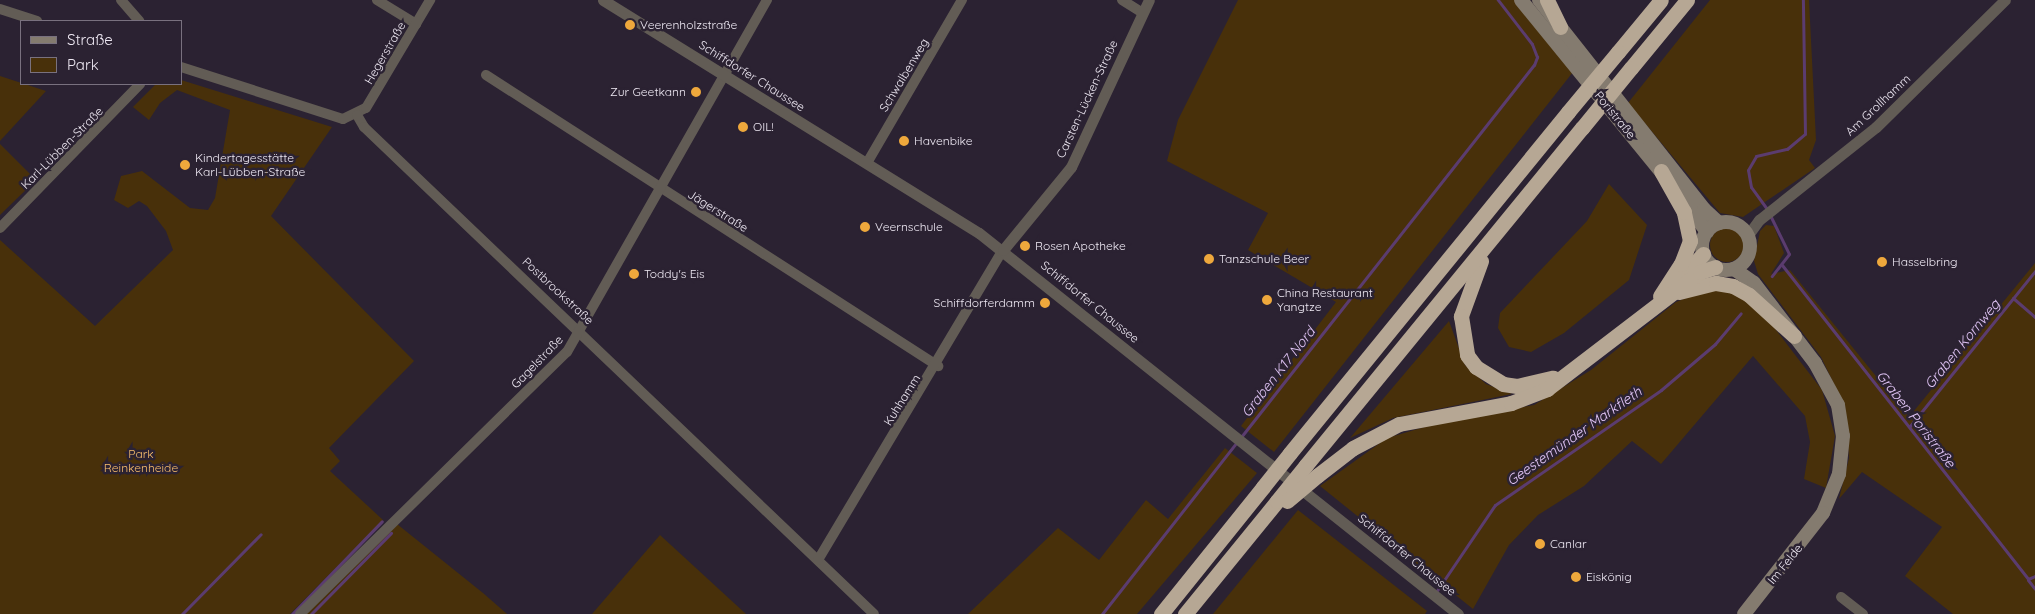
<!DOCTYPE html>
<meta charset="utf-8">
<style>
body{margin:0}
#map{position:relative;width:2035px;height:614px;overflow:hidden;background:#2b2232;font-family:Quicksand,sans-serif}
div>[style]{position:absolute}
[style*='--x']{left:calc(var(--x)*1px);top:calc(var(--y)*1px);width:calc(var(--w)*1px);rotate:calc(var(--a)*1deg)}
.green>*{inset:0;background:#48300a}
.round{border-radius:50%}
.stream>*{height:3px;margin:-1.5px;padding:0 1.5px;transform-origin:1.5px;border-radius:1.5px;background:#5b3c6f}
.minor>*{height:10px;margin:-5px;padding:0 5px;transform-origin:5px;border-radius:5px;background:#625c55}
.tertiary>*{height:11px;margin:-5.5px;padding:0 5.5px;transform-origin:5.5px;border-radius:5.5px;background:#625c55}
.secondary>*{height:14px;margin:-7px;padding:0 7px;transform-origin:7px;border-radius:7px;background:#847b6f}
.secondary>.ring{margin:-7px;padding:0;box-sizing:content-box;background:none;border:14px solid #847b6f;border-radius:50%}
.motorway>*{height:15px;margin:-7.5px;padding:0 7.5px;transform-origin:7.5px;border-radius:7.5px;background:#b6a794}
.motorway-bridge>*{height:15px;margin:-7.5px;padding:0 7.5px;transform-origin:7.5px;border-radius:7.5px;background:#b6a794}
.dots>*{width:14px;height:14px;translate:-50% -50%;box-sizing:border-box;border:2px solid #2b2232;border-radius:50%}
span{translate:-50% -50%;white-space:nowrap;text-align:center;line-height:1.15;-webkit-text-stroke:5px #2b2232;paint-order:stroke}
.poi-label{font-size:12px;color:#eee8f3}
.left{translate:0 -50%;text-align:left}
.right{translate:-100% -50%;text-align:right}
.street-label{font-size:12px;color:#eee8f3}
.park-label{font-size:12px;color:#fabf6d}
.water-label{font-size:14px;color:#e2c6f7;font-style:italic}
.legend{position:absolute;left:20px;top:20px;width:162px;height:65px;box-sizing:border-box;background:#2b2232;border:1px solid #79717f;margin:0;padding:6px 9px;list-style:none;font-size:15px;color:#eee8f3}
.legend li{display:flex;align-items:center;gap:10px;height:25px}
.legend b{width:25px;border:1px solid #79717f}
</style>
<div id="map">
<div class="green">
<div style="clip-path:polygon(1238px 0,1517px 0,1573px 72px,1274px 452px,1241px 426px,1336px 302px,1248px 250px,1268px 213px,1167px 161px,1178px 120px)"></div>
<div style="clip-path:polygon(1710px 0,1809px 0,1816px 140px,1809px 160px,1815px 168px,1743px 217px,1720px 213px,1628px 103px)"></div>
<div style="clip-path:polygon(0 76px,46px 91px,0 141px)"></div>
<div style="clip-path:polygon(181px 80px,332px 127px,271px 216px,414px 361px,329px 448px,340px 461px,330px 471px,383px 520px,290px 614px,0 614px,0 240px,95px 326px,173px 250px,166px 231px,147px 206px,139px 201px,128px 208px,114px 200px,121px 176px,142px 171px,190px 208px,208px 210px,215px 198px,230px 110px,177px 90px,160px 103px,149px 120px,133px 107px,156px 84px)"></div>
<div style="clip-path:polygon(0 144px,36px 180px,0 215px)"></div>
<div style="clip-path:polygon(1609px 184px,1647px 225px,1629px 280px,1564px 333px,1531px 352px,1509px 347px,1498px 328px,1500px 313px,1587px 221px)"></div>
<div style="clip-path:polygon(1766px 225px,1774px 226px,1784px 253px,1771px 274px,1790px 270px,1909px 417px,2035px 263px,2035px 614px,1953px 614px,1905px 576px,1942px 527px,1862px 472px,1839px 499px,1849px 458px,1845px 407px,1821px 357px,1758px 274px,1754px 261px,1760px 231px)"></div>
<div class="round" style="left:1710px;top:228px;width:34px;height:34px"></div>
<div style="clip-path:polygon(1706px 290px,1732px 292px,1743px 299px,1773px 326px,1822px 390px,1835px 436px,1826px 488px,1804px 479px,1810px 442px,1805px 416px,1753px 356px,1661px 464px,1632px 441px,1584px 486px,1538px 515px,1509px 545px,1473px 609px,1320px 486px,1387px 438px,1445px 421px,1534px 405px,1591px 370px,1676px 302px)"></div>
<div style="clip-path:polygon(1449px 321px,1465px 365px,1486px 384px,1512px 394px,1393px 418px,1350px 438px)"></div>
<div style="clip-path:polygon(1225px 448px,1257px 473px,1137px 614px,968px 614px,1058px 528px,1099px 560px,1146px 500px,1168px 519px)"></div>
<div style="clip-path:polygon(1298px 510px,1427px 611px,1425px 614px,1213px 614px)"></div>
<div style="clip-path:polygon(397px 524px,483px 593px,507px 614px,306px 614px)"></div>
<div style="clip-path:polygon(660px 535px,746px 614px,592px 614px)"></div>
</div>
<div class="stream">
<div style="--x:1767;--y:209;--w:27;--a:-126"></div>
<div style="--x:1751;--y:187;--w:17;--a:-100"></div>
<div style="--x:1748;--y:170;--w:16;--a:-60"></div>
<div style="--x:1756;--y:156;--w:32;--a:-13"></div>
<div style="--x:1787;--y:149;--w:23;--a:-40"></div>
<div style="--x:1805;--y:134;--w:134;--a:-90.9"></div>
<div style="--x:1770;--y:215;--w:43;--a:64"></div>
<div style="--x:1789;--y:254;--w:28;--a:128"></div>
<div style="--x:1782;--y:265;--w:399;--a:51.9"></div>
<div style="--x:2028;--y:579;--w:8;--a:-23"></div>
<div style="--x:2013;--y:298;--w:29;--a:41"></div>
<div style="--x:1910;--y:426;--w:199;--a:-51.1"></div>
<div style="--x:1241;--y:437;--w:474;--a:-51.8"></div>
<div style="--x:1534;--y:65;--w:9;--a:-69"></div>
<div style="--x:1537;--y:57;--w:14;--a:-111"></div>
<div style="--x:1532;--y:44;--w:56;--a:-127.7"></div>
<div style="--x:2028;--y:580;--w:11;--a:52"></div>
<div style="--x:1436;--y:592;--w:105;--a:-55.9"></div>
<div style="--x:1495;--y:505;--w:202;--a:-34.7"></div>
<div style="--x:1661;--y:390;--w:71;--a:-40.4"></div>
<div style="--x:1715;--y:344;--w:40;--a:-50"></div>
<div style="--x:182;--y:614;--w:112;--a:-45.4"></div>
<div style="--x:292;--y:614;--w:129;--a:-45.9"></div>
<div style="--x:311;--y:614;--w:114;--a:-45.4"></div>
<div style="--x:1102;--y:614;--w:219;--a:-51.9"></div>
</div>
<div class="minor">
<div style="--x:121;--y:0;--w:28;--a:49"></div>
<div style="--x:377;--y:0;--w:46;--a:31.6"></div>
<div style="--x:1122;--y:0;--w:25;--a:32"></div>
<div style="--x:0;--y:9;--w:39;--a:18"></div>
<div style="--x:181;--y:67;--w:170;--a:17.8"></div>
<div style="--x:343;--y:119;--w:25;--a:-26"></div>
<div style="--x:366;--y:108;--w:126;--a:-59.3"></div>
<div style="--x:486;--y:75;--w:538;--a:32.77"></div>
<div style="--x:357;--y:115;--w:14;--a:60"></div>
<div style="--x:364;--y:127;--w:705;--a:43.68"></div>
<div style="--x:867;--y:163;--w:189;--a:-59.8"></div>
<div style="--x:0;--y:228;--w:201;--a:-45.8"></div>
<div style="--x:818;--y:560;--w:361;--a:-59.2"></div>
<div style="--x:1841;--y:597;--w:28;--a:38"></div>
<div style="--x:300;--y:614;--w:374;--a:-44.5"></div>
<div style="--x:567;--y:352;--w:405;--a:-60.4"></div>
</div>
<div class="tertiary">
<div style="--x:603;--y:0;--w:442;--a:31.8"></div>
<div style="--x:979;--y:233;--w:612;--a:38.5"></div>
<div style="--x:1748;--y:235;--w:19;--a:-54"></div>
<div style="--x:1759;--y:220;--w:149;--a:-38.5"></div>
<div style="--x:1876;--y:127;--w:181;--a:-44.6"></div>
<div style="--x:1003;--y:250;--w:107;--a:-50.7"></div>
<div style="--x:1071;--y:167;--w:184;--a:-65"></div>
</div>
<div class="secondary">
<div style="--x:1521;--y:0;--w:231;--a:50.8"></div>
<div style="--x:1539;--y:0;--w:266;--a:51.7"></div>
<div style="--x:1704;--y:209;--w:21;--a:43"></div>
<div style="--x:1680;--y:196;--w:45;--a:53.1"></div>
<div class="ring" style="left:1702px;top:222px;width:34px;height:34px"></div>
<div style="--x:1734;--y:269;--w:24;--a:35"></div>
<div style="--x:1754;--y:283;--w:101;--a:52.7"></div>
<div style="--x:1815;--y:363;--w:48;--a:61.3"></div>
<div style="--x:1838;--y:405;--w:31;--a:81"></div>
<div style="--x:1843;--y:436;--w:38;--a:96"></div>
<div style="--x:1839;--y:474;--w:42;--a:112.3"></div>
<div style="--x:1823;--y:513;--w:128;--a:128"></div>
</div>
<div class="motorway">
<div style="--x:1547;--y:0;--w:30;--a:64"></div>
<div style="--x:1618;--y:52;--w:67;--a:-50.4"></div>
<div style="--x:1631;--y:68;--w:88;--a:-50.5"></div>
<div style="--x:1481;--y:261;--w:59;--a:110"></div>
<div style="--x:1461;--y:316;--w:39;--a:81"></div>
<div style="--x:1467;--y:355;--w:15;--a:53"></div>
<div style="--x:1476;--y:367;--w:32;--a:32"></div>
<div style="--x:1503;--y:384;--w:14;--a:8"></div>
<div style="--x:1517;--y:386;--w:37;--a:-13"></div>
<div style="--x:1681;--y:277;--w:32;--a:-46"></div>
<div style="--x:1679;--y:292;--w:38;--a:-14"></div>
<div style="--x:1716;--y:283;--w:17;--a:10"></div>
<div style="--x:1733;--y:286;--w:18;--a:29"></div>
<div style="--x:1749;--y:295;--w:61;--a:42.3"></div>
<div style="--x:1660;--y:296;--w:38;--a:-57"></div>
<div style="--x:1681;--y:264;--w:25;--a:-69"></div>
<div style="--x:1690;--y:241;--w:30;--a:-102"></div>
<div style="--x:1684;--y:212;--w:47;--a:-119.3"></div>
<div style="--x:1290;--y:453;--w:440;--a:-50.8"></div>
<div style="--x:1306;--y:465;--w:436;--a:-50.7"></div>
<div style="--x:1318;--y:475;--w:44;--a:-37.6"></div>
<div style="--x:1353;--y:448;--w:52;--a:-27.6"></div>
<div style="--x:1399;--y:424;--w:114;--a:-10.6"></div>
<div style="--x:1511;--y:403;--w:39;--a:-21"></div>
<div style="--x:1547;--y:389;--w:193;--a:-37.4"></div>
<div style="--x:1700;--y:272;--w:16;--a:-18"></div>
<div style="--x:1161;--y:614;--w:163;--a:-51.2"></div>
<div style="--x:1185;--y:614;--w:146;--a:-50.8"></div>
</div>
<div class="motorway-bridge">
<div style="--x:1568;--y:112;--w:78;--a:-50.2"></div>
<div style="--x:1582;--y:128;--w:77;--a:-50.8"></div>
<div style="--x:1263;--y:487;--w:43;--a:-51.5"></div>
<div style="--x:1277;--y:501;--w:46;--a:-51.1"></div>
<div style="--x:1287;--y:501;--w:40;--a:-40"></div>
</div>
<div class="dots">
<div style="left:630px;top:25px;background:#eea83c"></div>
<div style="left:696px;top:92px;background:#eea83c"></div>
<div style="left:743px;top:127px;background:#eea83c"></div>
<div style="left:904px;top:141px;background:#eea83c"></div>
<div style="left:185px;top:165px;background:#eea83c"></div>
<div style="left:865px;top:227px;background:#eea83c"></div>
<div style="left:1025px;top:246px;background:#eea83c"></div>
<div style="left:1209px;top:259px;background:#eea83c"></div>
<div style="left:1882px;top:262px;background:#eea83c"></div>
<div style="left:634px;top:274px;background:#eea83c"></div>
<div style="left:1267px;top:300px;background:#eea83c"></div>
<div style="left:1045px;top:303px;background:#eea83c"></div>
<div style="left:1540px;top:544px;background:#eea83c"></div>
<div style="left:1576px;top:577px;background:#eea83c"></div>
</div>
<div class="poi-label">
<span class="left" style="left:640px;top:25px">Veerenholzstraße</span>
<span class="right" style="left:686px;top:92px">Zur Geetkann</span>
<span class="left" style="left:753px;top:127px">OIL!</span>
<span class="left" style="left:914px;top:141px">Havenbike</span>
<span class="left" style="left:195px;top:165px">Kindertagesstätte<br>Karl-Lübben-Straße</span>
<span class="left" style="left:875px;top:227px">Veernschule</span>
<span class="left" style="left:1035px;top:246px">Rosen Apotheke</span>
<span class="left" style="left:1219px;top:259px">Tanzschule Beer</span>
<span class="left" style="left:1892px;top:262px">Hasselbring</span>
<span class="left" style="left:644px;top:274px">Toddy's Eis</span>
<span class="left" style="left:1277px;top:300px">China Restaurant<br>Yangtze</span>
<span class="right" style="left:1035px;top:303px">Schiffdorferdamm</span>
<span class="left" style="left:1550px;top:544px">Canlar</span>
<span class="left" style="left:1586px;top:577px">Eiskönig</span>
</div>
<div class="street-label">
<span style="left:385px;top:53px;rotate:-60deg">Hegerstraße</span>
<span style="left:904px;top:75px;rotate:-59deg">Schwalbenweg</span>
<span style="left:752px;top:76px;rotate:32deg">Schiffdorfer Chaussee</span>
<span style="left:1087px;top:99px;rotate:-65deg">Carsten-Lücken-Straße</span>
<span style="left:1878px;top:105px;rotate:-43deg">Am Grollhamm</span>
<span style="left:1615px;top:115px;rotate:51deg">Poristraße</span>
<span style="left:62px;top:148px;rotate:-45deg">Karl-Lübben-Straße</span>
<span style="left:718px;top:211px;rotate:32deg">Jägerstraße</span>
<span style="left:558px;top:291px;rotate:43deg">Postbrookstraße</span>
<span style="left:1090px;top:302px;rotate:39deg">Schiffdorfer Chaussee</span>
<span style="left:537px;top:362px;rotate:-46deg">Gagelstraße</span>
<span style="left:902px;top:400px;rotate:-58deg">Kuhhamm</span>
<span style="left:1407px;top:555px;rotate:39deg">Schiffdorfer Chaussee</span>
<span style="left:1785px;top:564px;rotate:-51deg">Im Felde</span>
</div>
<div class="park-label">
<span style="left:141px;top:461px">Park<br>Reinkenheide</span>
</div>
<div class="water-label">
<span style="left:1962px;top:344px;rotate:-51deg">Graben Kornweg</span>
<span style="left:1278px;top:372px;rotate:-52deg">Graben K17 Nord</span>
<span style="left:1916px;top:419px;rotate:52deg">Graben Poristraße</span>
<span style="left:1574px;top:436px;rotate:-35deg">Geestemünder Markfleth</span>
</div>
<ul class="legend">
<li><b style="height:6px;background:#847b6f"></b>Straße</li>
<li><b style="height:14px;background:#48300a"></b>Park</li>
</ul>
</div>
